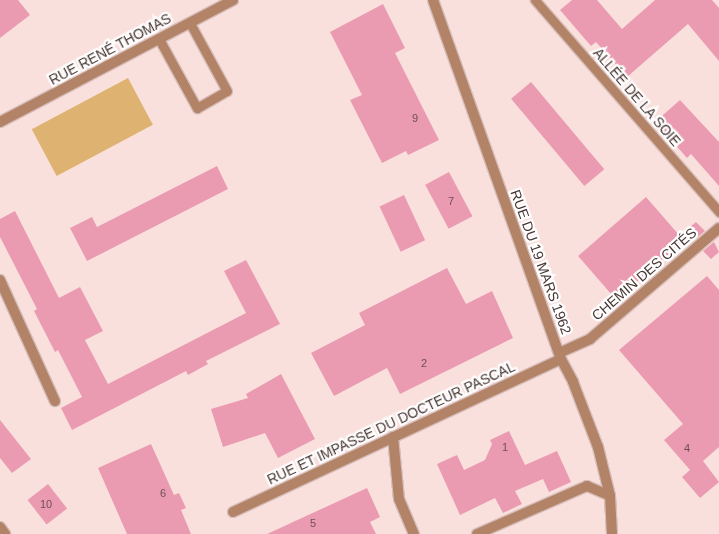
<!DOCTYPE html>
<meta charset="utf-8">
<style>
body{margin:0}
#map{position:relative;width:719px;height:534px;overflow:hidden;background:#fae0dd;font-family:Helvetica,sans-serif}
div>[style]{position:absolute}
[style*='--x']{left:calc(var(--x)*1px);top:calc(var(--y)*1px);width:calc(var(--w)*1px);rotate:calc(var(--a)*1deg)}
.green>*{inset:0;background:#deb271;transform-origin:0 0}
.building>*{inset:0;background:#ea9bb2;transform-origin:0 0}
.roads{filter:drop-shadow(1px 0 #d6bebb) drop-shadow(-1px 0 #d6bebb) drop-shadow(0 1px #d6bebb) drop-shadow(0 -1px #d6bebb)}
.lane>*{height:9px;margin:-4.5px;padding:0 4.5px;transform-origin:4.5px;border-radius:4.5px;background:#b38367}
.street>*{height:10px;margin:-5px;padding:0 5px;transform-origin:5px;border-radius:5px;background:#b38367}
span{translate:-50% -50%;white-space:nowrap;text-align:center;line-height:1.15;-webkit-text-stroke:4.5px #fff;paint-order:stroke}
.number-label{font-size:11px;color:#704f54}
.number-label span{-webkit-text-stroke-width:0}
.street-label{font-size:14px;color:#473634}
</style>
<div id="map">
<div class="green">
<div style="left:128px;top:78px;width:53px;height:109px;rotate:62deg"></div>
</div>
<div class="building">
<div style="clip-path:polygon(0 0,18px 0,30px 15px,0 38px)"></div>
<div style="clip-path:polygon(572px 0,597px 0,622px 29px,655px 0,712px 0,719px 8px,719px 61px,688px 24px,627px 77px,596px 42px,591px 46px,560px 10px)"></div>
<div style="clip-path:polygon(383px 4px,405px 48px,395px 53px,439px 140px,408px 155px,406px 151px,382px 163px,350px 100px,362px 95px,330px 32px)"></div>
<div style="left:531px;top:82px;width:114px;height:26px;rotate:50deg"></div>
<div style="clip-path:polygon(680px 100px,719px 142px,719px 186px,691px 154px,687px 158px,655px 122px)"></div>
<div style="clip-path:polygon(217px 166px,228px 189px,87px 261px,70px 228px,92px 217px,97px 227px)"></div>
<div style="left:449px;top:172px;width:50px;height:27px;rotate:62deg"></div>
<div style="left:404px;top:195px;width:50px;height:27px;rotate:65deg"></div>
<div style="left:646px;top:197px;width:58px;height:90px;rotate:49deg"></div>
<div style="clip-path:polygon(15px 211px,59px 298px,80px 287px,103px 331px,85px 340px,108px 384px,246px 313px,224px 271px,246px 260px,280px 324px,206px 361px,208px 364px,188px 375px,186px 371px,72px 430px,61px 408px,82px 397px,58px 350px,55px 352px,34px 311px,37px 309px,0 237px,0 219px)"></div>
<div style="clip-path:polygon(696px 222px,705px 231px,694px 240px,685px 231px)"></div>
<div style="clip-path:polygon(714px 242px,719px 252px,711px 259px,703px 251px)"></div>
<div style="clip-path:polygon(447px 268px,466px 304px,492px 291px,513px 338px,400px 394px,387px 368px,334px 396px,311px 353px,365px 325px,359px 313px)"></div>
<div style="clip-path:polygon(707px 276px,719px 290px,719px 447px,703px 461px,719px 482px,700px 498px,682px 477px,690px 470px,664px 440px,683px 424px,619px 350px)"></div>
<div style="clip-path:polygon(281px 374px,315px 439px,278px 458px,265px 433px,223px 447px,211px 409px,248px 398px,246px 394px)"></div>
<div style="clip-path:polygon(0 420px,31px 459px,12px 473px,0 458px)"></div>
<div style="clip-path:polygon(509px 431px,525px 465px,557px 451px,571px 482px,549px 492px,543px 479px,515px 491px,522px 504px,503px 513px,495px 498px,460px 515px,437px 464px,457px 455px,464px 470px,485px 460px,492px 444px,490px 440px)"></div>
<div style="clip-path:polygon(151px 444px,174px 495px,179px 493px,186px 508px,181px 510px,191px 534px,127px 534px,98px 468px)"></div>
<div style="left:48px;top:484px;width:31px;height:26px;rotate:52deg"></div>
<div style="clip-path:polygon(367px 488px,380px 517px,370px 522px,376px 534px,267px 534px)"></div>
</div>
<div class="roads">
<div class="lane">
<div style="--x:535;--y:0;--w:281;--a:49"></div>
<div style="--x:159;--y:39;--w:79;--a:61.2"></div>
<div style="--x:197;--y:108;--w:34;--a:-30"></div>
<div style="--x:227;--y:91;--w:77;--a:-118.6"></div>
</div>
<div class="street">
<div style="--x:433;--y:0;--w:381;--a:70.4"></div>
<div style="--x:561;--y:359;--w:26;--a:62"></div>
<div style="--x:573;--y:382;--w:70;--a:69"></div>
<div style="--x:598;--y:447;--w:50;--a:76.2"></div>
<div style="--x:610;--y:496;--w:38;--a:87"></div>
<div style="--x:0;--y:122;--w:263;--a:-27.6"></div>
<div style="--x:0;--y:280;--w:133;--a:65.6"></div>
<div style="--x:559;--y:353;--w:34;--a:-24"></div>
<div style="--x:590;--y:339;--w:170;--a:-40.7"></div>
<div style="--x:393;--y:437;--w:62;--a:84.5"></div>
<div style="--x:399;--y:499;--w:38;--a:67"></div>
<div style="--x:233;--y:512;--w:362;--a:-25"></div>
<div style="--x:0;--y:527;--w:9;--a:54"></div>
<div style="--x:477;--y:534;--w:120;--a:-23.6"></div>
<div style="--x:587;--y:486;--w:25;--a:23"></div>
</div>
</div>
<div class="number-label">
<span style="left:415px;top:118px">9</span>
<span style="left:451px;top:201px">7</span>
<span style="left:424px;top:363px">2</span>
<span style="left:505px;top:447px">1</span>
<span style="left:687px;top:448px">4</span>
<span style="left:163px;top:493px">6</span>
<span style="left:46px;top:504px">10</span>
<span style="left:313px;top:523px">5</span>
</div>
<div class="street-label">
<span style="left:110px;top:49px;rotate:-28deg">RUE RENÉ THOMAS</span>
<span style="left:637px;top:97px;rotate:49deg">ALLÉE DE LA SOIE</span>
<span style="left:541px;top:262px;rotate:70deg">RUE DU 19 MARS 1962</span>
<span style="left:644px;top:274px;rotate:-41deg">CHEMIN DES CITÉS</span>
<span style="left:391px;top:423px;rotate:-25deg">RUE ET IMPASSE DU DOCTEUR PASCAL</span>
</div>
</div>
